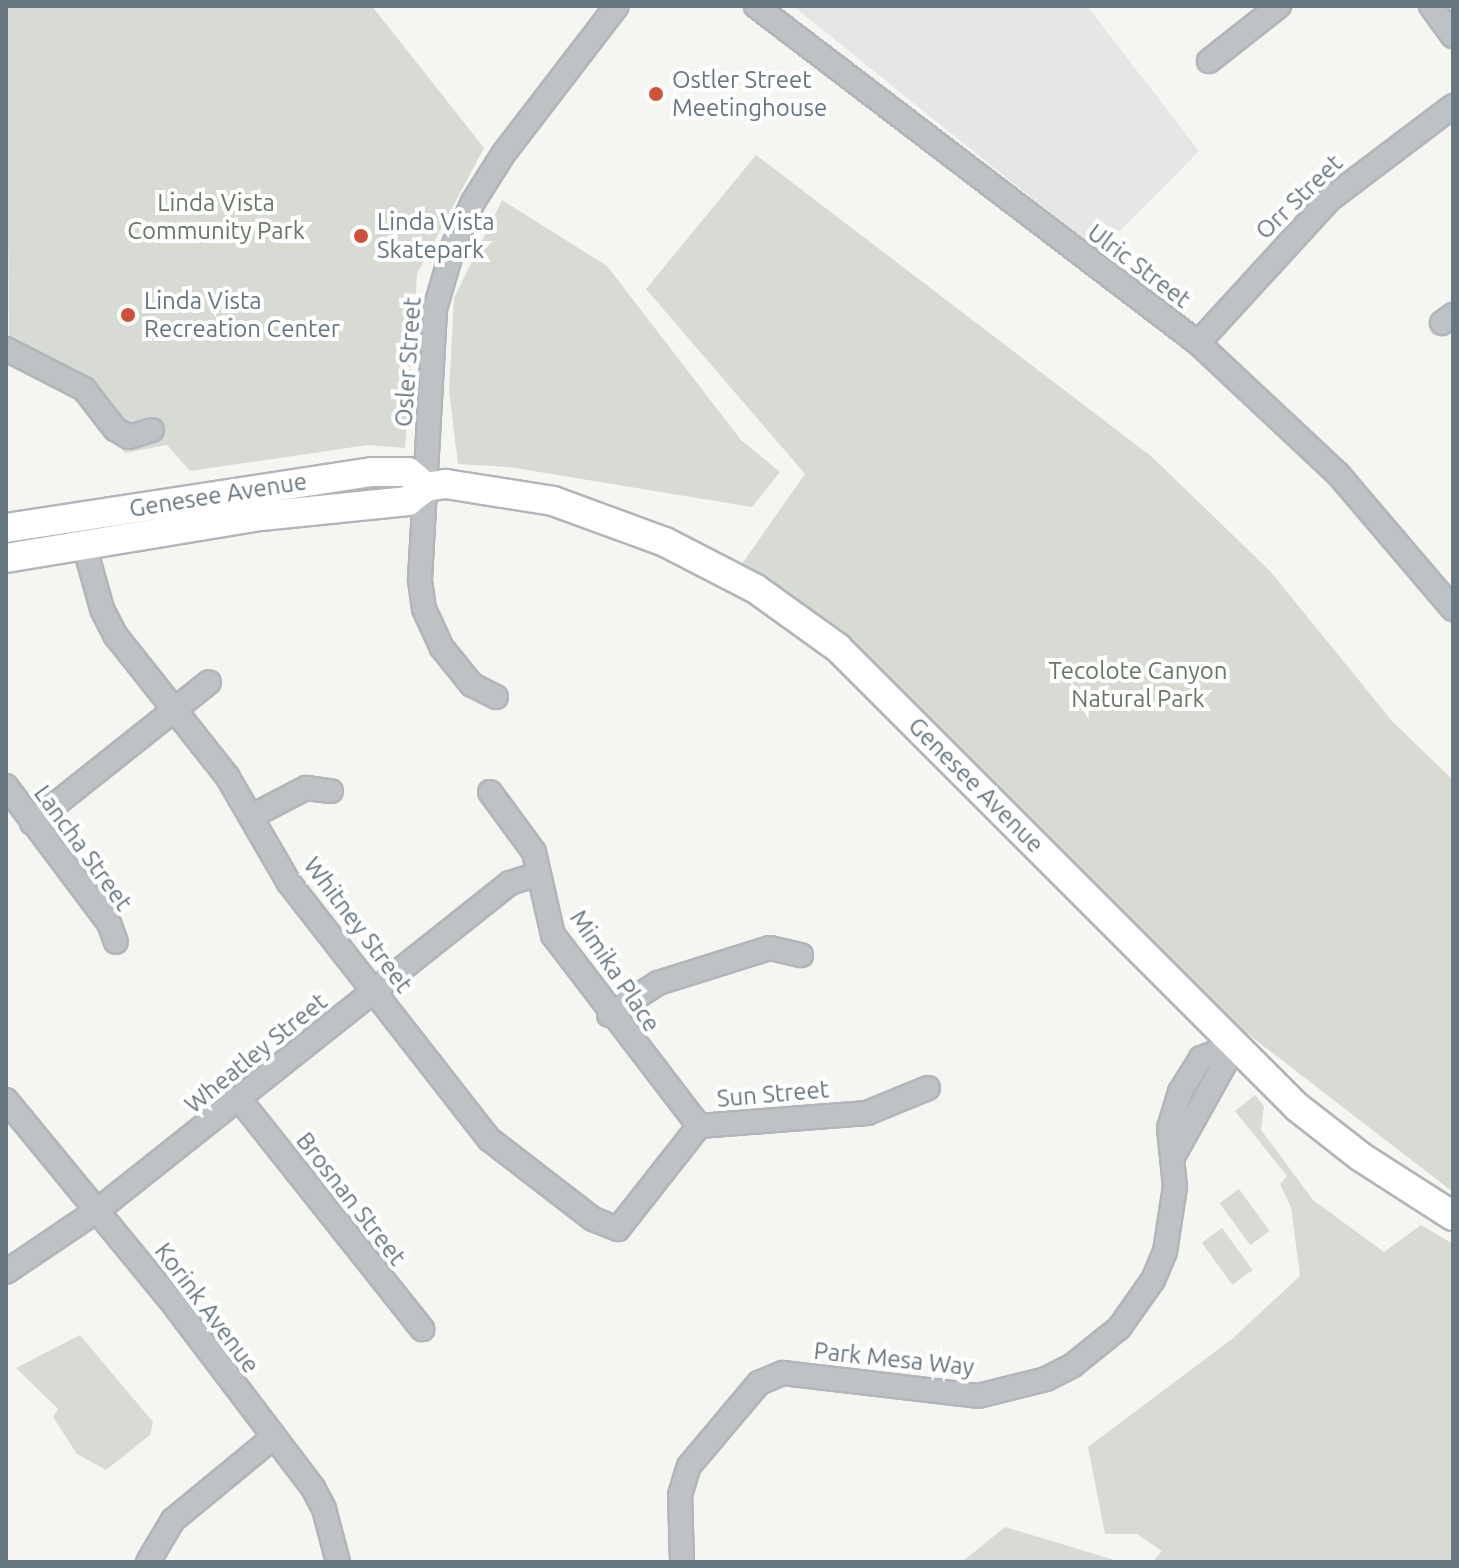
<!DOCTYPE html>
<style>
body{margin:0}
#map{position:relative;width:1459px;height:1568px;overflow:hidden;background:#f5f5f2;font-family:Ubuntu,sans-serif}
div>[style]{position:absolute}
[style*='--x']{left:calc(var(--x)*1px);top:calc(var(--y)*1px);width:calc(var(--w)*1px);rotate:calc(var(--a)*1deg)}
.built>*{inset:0;background:#e5e6e5}
.green>*{inset:0;background:#d7dbd3;transform-origin:0 0}
.roads{filter:drop-shadow(2px 0 #b2b6b9) drop-shadow(-2px 0 #b2b6b9) drop-shadow(0 2px #b2b6b9) drop-shadow(0 -2px #b2b6b9)}
.minor>*{height:22px;margin:-11px;padding:0 11px;transform-origin:11px;border-radius:11px;background:#bec2c5}
.major>*{height:28px;margin:-14px;padding:0 14px;transform-origin:14px;border-radius:14px;background:#fff}
.dots>*{width:22px;height:22px;translate:-50% -50%;box-sizing:border-box;border:4px solid #fff;border-radius:50%}
span{translate:-50% -50%;white-space:nowrap;text-align:center;line-height:1.15;-webkit-text-stroke:8px #fff;paint-order:stroke}
.poi-label{font-size:24px;color:#67767f}
.left{translate:0 -50%;text-align:left}
.street-label{font-size:24px;color:#67767f}
.park-label{font-size:24px;color:#6a7765}
.frame{position:absolute;inset:0;border:8px solid #67767f;pointer-events:none}
</style>
<div id="map">
<div class="built">
<div style="clip-path:polygon(793px 6px,1087px 6px,1199px 151px,1099px 252px)"></div>
</div>
<div class="green">
<div style="clip-path:polygon(6px 6px,372px 6px,484px 148px,417px 274px,405px 448px,368px 445px,190px 471px,167px 445px,125px 453px,69px 390px,9px 338px)"></div>
<div style="clip-path:polygon(756px 155px,1152px 457px,1270px 571px,1392px 721px,1453px 780px,1453px 1192px,1201px 998px,1149px 938px,739px 568px,805px 474px,646px 289px)"></div>
<div style="clip-path:polygon(502px 200px,607px 266px,741px 440px,780px 472px,752px 507px,509px 467px,458px 464px,449px 391px,454px 298px)"></div>
<div style="clip-path:polygon(1255px 1095px,1264px 1106px,1261px 1130px,1313px 1200px,1384px 1252px,1421px 1225px,1453px 1244px,1453px 1562px,1153px 1562px,1162px 1551px,1137px 1534px,1105px 1534px,1088px 1447px,1232px 1339px,1300px 1276px,1291px 1207px,1280px 1184px,1287px 1176px,1235px 1111px)"></div>
<div style="left:1239px;top:1189px;width:52px;height:24px;rotate:54deg"></div>
<div style="left:1222px;top:1228px;width:52px;height:25px;rotate:54deg"></div>
<div style="clip-path:polygon(80px 1335px,153px 1422px,150px 1435px,106px 1470px,77px 1454px,53px 1417px,58px 1409px,16px 1368px)"></div>
<div style="clip-path:polygon(1005px 1527px,1121px 1562px,962px 1562px)"></div>
</div>
<div class="roads">
<div class="minor">
<div style="--x:756;--y:6;--w:556;--a:37.32"></div>
<div style="--x:1198;--y:343;--w:192;--a:43.1"></div>
<div style="--x:1338;--y:474;--w:177;--a:49.6"></div>
<div style="--x:1431;--y:6;--w:37;--a:54"></div>
<div style="--x:1209;--y:61;--w:89;--a:-38.2"></div>
<div style="--x:1442;--y:323;--w:14;--a:-36"></div>
<div style="--x:1198;--y:343;--w:195;--a:-47.5"></div>
<div style="--x:1330;--y:199;--w:154;--a:-37.1"></div>
<div style="--x:6;--y:349;--w:88;--a:27.1"></div>
<div style="--x:84;--y:389;--w:51;--a:52.2"></div>
<div style="--x:115;--y:429;--w:16;--a:30"></div>
<div style="--x:129;--y:437;--w:24;--a:-17"></div>
<div style="--x:80;--y:530;--w:82;--a:74.4"></div>
<div style="--x:102;--y:609;--w:30;--a:63"></div>
<div style="--x:116;--y:636;--w:179;--a:51.6"></div>
<div style="--x:227;--y:776;--w:124;--a:59.9"></div>
<div style="--x:289;--y:883;--w:325;--a:52"></div>
<div style="--x:489;--y:1139;--w:131;--a:37.6"></div>
<div style="--x:593;--y:1219;--w:27;--a:22"></div>
<div style="--x:618;--y:1229;--w:131;--a:-51.8"></div>
<div style="--x:699;--y:1126;--w:169;--a:-4.4"></div>
<div style="--x:867;--y:1113;--w:66;--a:-22.3"></div>
<div style="--x:496;--y:697;--w:27;--a:-153"></div>
<div style="--x:472;--y:685;--w:48;--a:-129"></div>
<div style="--x:442;--y:648;--w:43;--a:-114.8"></div>
<div style="--x:424;--y:609;--w:30;--a:-98"></div>
<div style="--x:420;--y:579;--w:270;--a:-86.8"></div>
<div style="--x:435;--y:309;--w:68;--a:-73.7"></div>
<div style="--x:454;--y:244;--w:46;--a:-65.7"></div>
<div style="--x:473;--y:202;--w:58;--a:-57.7"></div>
<div style="--x:504;--y:153;--w:185;--a:-52.5"></div>
<div style="--x:6;--y:786;--w:171;--a:53.1"></div>
<div style="--x:109;--y:923;--w:20;--a:70"></div>
<div style="--x:490;--y:792;--w:74;--a:53.7"></div>
<div style="--x:534;--y:852;--w:85;--a:77.1"></div>
<div style="--x:553;--y:935;--w:240;--a:52.6"></div>
<div style="--x:254;--y:815;--w:59;--a:-27.4"></div>
<div style="--x:306;--y:788;--w:25;--a:7"></div>
<div style="--x:32;--y:823;--w:226;--a:-38.5"></div>
<div style="--x:609;--y:1015;--w:59;--a:-33.1"></div>
<div style="--x:658;--y:983;--w:117;--a:-17.4"></div>
<div style="--x:770;--y:948;--w:32;--a:13"></div>
<div style="--x:6;--y:1100;--w:266;--a:50.6"></div>
<div style="--x:175;--y:1306;--w:228;--a:52.8"></div>
<div style="--x:313;--y:1488;--w:24;--a:62"></div>
<div style="--x:324;--y:1509;--w:55;--a:75.2"></div>
<div style="--x:240;--y:1100;--w:293;--a:51.5"></div>
<div style="--x:1175;--y:1153;--w:124;--a:-60.9"></div>
<div style="--x:6;--y:1272;--w:111;--a:-34"></div>
<div style="--x:98;--y:1210;--w:526;--a:-38.44"></div>
<div style="--x:510;--y:883;--w:28;--a:-18"></div>
<div style="--x:148;--y:1562;--w:49;--a:-59.2"></div>
<div style="--x:173;--y:1520;--w:129;--a:-39.4"></div>
<div style="--x:682;--y:1562;--w:67;--a:-91.7"></div>
<div style="--x:680;--y:1495;--w:30;--a:-73"></div>
<div style="--x:689;--y:1466;--w:109;--a:-49.9"></div>
<div style="--x:759;--y:1383;--w:26;--a:-23"></div>
<div style="--x:783;--y:1373;--w:196;--a:6.7"></div>
<div style="--x:978;--y:1396;--w:70;--a:-14"></div>
<div style="--x:1046;--y:1379;--w:30;--a:-27"></div>
<div style="--x:1073;--y:1365;--w:59;--a:-38.8"></div>
<div style="--x:1119;--y:1328;--w:59;--a:-54.7"></div>
<div style="--x:1153;--y:1280;--w:30;--a:-67"></div>
<div style="--x:1165;--y:1252;--w:66;--a:-81.3"></div>
<div style="--x:1175;--y:1187;--w:59;--a:-95.8"></div>
<div style="--x:1169;--y:1128;--w:38;--a:-73"></div>
<div style="--x:1180;--y:1092;--w:40;--a:-58"></div>
<div style="--x:1201;--y:1058;--w:36;--a:-21"></div>
</div>
<div class="major">
<div style="--x:6;--y:528;--w:370;--a:-8.7"></div>
<div style="--x:372;--y:472;--w:36;--a:0"></div>
<div style="--x:408;--y:472;--w:23;--a:40"></div>
<div style="--x:6;--y:558;--w:258;--a:-9.4"></div>
<div style="--x:261;--y:516;--w:148;--a:-5.8"></div>
<div style="--x:408;--y:501;--w:23;--a:-38"></div>
<div style="--x:426;--y:487;--w:20;--a:-9"></div>
<div style="--x:446;--y:484;--w:108;--a:9"></div>
<div style="--x:553;--y:501;--w:119;--a:20.1"></div>
<div style="--x:665;--y:542;--w:102;--a:27.3"></div>
<div style="--x:756;--y:589;--w:101;--a:35.7"></div>
<div style="--x:838;--y:648;--w:649;--a:45"></div>
<div style="--x:1297;--y:1107;--w:81;--a:38"></div>
<div style="--x:1361;--y:1157;--w:109;--a:32.7"></div>
</div>
</div>
<div class="dots">
<div style="left:656px;top:94px;background:#cf5138"></div>
<div style="left:361px;top:236px;background:#cf5138"></div>
<div style="left:128px;top:315px;background:#cf5138"></div>
</div>
<div class="poi-label">
<span class="left" style="left:672px;top:94px">Ostler Street<br>Meetinghouse</span>
<span class="left" style="left:377px;top:236px">Linda Vista<br>Skatepark</span>
<span class="left" style="left:144px;top:315px">Linda Vista<br>Recreation Center</span>
</div>
<div class="street-label">
<span style="left:1299px;top:197px;rotate:-44deg">Orr Street</span>
<span style="left:1139px;top:266px;rotate:37deg">Ulric Street</span>
<span style="left:408px;top:362px;rotate:-86deg">Osler Street</span>
<span style="left:218px;top:495px;rotate:-9deg">Genesee Avenue</span>
<span style="left:976px;top:785px;rotate:45deg">Genesee Avenue</span>
<span style="left:83px;top:848px;rotate:54deg">Lancha Street</span>
<span style="left:358px;top:925px;rotate:53deg">Whitney Street</span>
<span style="left:615px;top:971px;rotate:56deg">Mimika Place</span>
<span style="left:256px;top:1053px;rotate:-39deg">Wheatley Street</span>
<span style="left:773px;top:1094px;rotate:-5deg">Sun Street</span>
<span style="left:351px;top:1199px;rotate:52deg">Brosnan Street</span>
<span style="left:207px;top:1308px;rotate:53deg">Korink Avenue</span>
<span style="left:894px;top:1359px;rotate:6deg">Park Mesa Way</span>
</div>
<div class="park-label">
<span style="left:216px;top:217px">Linda Vista<br>Community Park</span>
<span style="left:1138px;top:685px">Tecolote Canyon<br>Natural Park</span>
</div>
<div class="frame"></div>
</div>
